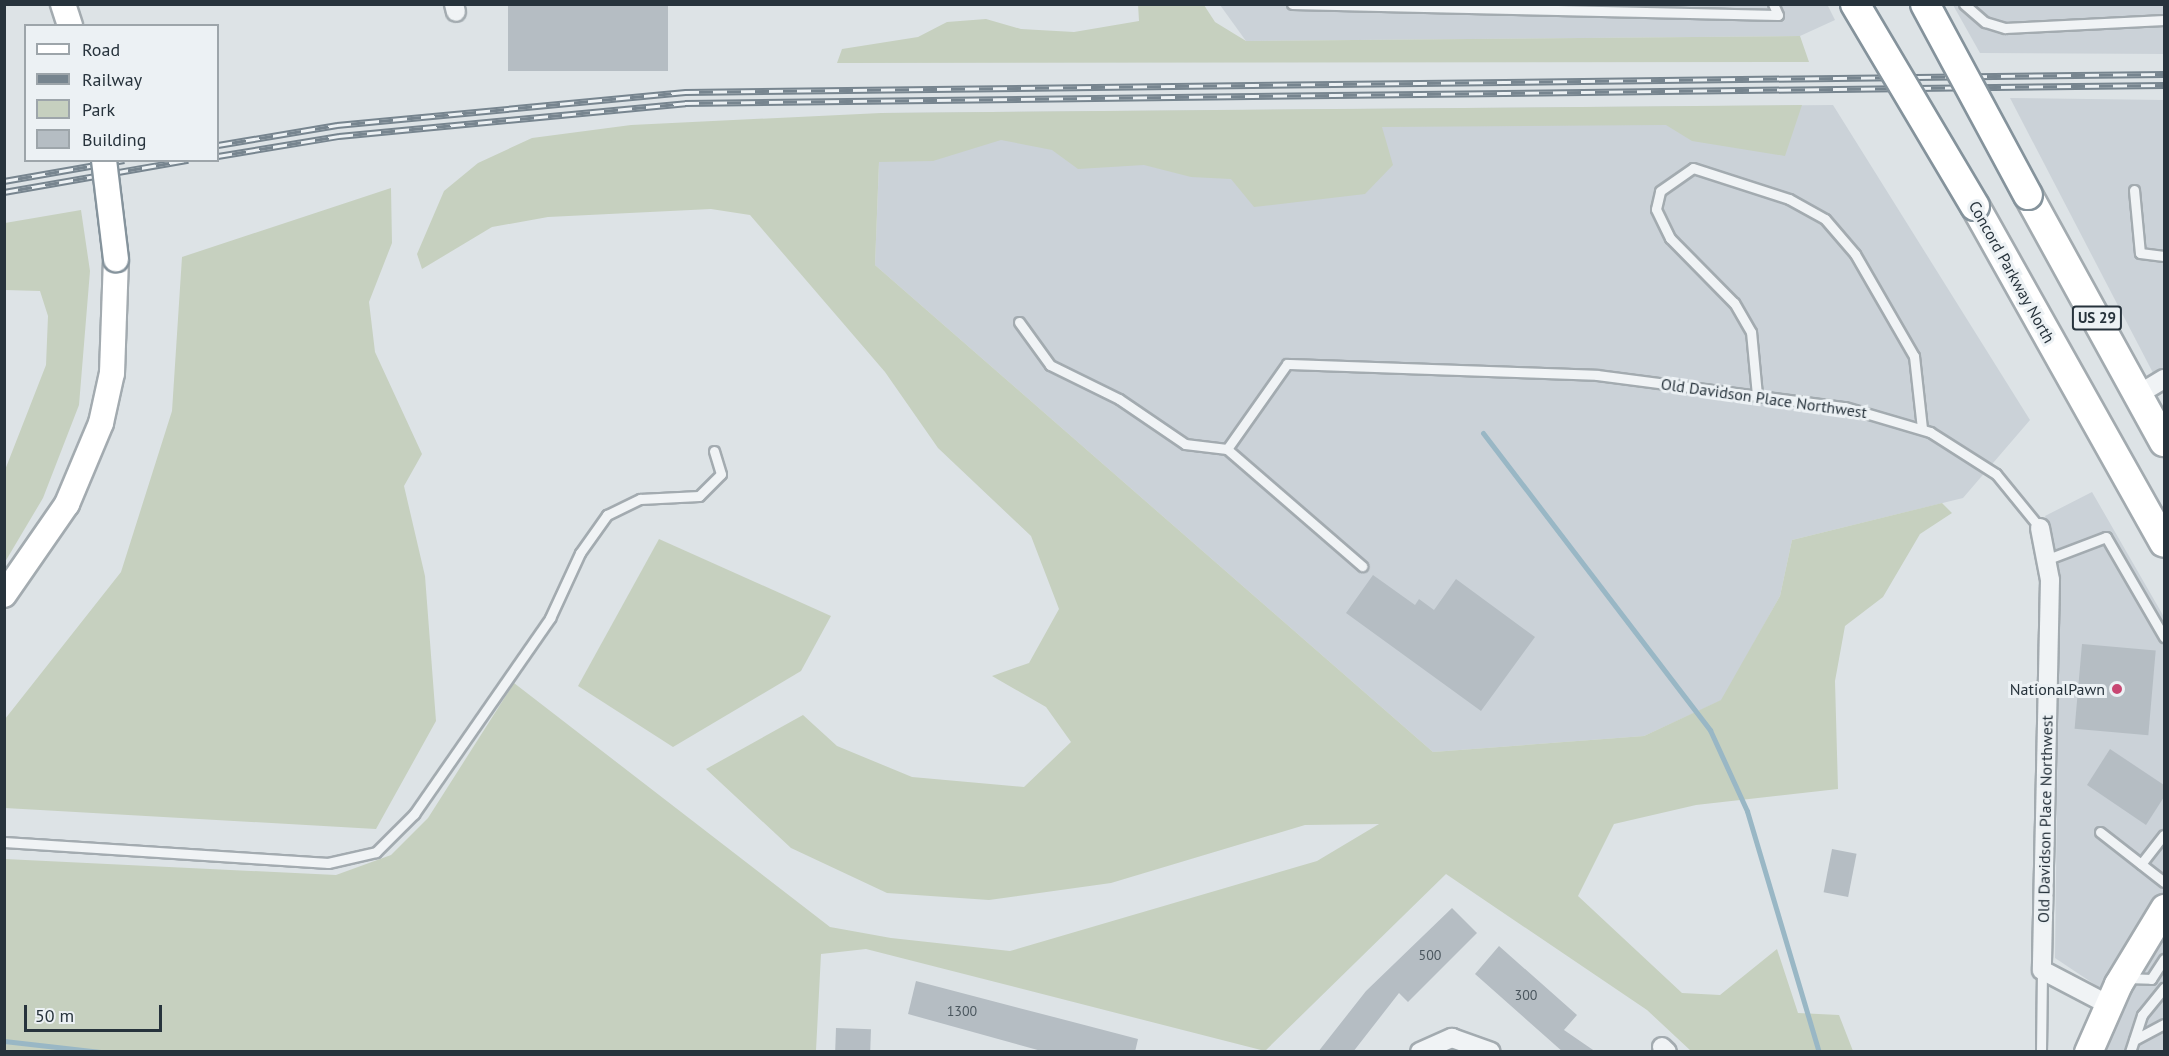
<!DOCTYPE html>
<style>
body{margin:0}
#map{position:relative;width:2169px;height:1056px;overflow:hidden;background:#dde3e6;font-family:"PT Sans",sans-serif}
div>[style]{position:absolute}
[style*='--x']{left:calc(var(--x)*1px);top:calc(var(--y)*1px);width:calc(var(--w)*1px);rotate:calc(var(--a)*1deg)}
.built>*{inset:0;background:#cbd2d8}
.green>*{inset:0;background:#c6d0bf}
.stream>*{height:5px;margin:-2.5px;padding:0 2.5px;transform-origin:2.5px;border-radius:2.5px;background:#99b7c5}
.building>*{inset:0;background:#b5bdc3;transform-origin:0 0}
.roads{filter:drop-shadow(2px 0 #a3abb0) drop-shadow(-2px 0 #a3abb0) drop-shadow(0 2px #a3abb0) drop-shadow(0 -2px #a3abb0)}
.service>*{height:9px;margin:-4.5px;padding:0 4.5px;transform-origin:4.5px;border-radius:4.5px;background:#f0f3f5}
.minor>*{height:18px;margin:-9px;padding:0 9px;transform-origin:9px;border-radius:9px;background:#f0f3f5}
.secondary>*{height:24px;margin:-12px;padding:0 12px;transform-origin:12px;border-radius:12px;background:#fff}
.primary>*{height:27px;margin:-13.5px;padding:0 13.5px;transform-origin:13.5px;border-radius:13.5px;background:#fff}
.trunk>*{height:28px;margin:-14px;padding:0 14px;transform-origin:14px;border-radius:14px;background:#fff}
.rail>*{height:7px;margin-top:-3.5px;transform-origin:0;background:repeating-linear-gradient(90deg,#ecf1f4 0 14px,#77858f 0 28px);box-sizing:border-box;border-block:2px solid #77858f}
.bridges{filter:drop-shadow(2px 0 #85939c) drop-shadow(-2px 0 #85939c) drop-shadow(0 2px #85939c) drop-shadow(0 -2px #85939c)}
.secondary-bridge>*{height:24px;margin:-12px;padding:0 12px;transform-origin:12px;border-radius:12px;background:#fff}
.trunk-bridge>*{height:28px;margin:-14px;padding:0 14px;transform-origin:14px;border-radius:14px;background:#fff}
.dots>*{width:16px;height:16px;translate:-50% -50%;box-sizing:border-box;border:3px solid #ecf1f4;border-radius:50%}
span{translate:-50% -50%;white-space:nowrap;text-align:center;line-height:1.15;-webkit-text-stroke:6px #ecf1f4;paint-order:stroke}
.number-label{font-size:14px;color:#4a565e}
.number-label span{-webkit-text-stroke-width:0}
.shield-label span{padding:2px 4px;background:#ecf1f4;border:2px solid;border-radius:4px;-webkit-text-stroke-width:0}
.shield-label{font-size:15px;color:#27333c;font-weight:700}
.street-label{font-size:16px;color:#27333c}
.poi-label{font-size:16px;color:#27333c}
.right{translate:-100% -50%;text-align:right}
.frame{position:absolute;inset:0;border:6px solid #27333c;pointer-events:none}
.legend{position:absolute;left:24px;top:24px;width:195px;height:138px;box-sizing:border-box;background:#ecf1f4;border:2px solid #9da5aa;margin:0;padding:8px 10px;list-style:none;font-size:18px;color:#27333c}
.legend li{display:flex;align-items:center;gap:12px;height:30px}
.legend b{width:30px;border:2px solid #9da5aa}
.scale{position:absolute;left:24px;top:1005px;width:138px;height:27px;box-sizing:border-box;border:3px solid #27333c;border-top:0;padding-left:8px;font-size:18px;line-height:21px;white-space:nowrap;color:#27333c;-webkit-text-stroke:4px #ecf1f4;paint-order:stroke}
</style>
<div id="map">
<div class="built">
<div style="clip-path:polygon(1827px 4px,1835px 20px,1800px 36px,1246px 41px,1220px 5px)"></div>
<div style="clip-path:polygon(1953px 5px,2164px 5px,2164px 54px,1980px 53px)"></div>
<div style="clip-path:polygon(2010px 98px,2164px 100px,2164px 394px)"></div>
<div style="clip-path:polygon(1833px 105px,2030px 420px,1963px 498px,1792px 540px,1780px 596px,1722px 700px,1644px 736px,1433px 752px,875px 265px,881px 113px)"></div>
<div style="clip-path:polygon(2092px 492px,2164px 617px,2164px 1051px,2103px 1051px,2124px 1004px,2055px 958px,2059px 630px,2055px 549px,2045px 516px)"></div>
</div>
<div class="green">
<div style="clip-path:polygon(1138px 4px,1204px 5px,1215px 22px,1246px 41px,1800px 36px,1809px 62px,837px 63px,842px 49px,918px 37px,947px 22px,986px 19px,1021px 29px,1074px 32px,1139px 21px)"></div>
<div style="clip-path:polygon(1802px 105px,1785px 156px,1692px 141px,1666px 125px,1382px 127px,1393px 165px,1365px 194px,1254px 207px,1231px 179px,1191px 177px,1144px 165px,1078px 169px,1052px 150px,1001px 140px,933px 161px,879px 162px,875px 265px,1433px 752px,1644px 736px,1721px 700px,1780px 596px,1792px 540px,1942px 503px,1952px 513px,1920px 534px,1883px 597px,1845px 626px,1835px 681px,1838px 789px,1696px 805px,1614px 824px,1578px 896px,1682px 993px,1720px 995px,1777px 949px,1798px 1013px,1839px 1015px,1853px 1051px,1691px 1051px,1647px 1010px,1446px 874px,1265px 1051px,866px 949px,821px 954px,816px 1051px,5px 1051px,5px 859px,336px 875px,391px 855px,428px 818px,514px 683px,830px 927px,891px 938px,1010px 951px,1317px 861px,1379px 824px,1305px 825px,1111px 883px,989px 900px,887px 893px,791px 848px,706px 769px,803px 715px,837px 746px,912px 777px,1024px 787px,1071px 742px,1046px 707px,992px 676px,1029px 663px,1059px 609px,1031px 536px,938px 448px,885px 372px,750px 215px,711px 209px,548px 217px,492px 227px,422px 269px,417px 254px,444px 191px,478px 163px,532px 138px,631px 125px,881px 113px)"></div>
<div style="clip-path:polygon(391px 188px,392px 243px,369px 302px,375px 352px,422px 454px,404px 486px,425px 576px,436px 721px,376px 829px,5px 808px,5px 719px,121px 572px,172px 411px,182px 257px)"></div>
<div style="clip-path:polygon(81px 210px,90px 271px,79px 405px,43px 498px,5px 562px,5px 470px,46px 365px,48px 316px,40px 291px,5px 290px,5px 223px)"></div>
<div style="clip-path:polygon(659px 539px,831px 616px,801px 671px,673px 747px,578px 686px)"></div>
</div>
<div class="stream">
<div style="--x:1483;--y:433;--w:374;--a:52.6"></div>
<div style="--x:1710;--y:730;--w:89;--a:65.4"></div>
<div style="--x:1747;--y:811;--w:252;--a:73.4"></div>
<div style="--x:4;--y:1041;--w:97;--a:6.5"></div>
</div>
<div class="building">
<div style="left:508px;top:4px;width:160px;height:67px"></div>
<div style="clip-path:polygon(1373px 575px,1415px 605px,1419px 599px,1434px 610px,1456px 579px,1535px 637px,1481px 711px,1346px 613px)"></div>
<div style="left:2082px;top:644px;width:74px;height:85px;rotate:5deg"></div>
<div style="clip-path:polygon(2110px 749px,2164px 785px,2164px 797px,2146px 825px,2087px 785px)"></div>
<div style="left:1832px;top:849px;width:25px;height:44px;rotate:11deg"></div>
<div style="clip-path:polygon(1452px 908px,1477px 933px,1408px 1002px,1399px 993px,1353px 1052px,1318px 1052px,1366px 991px)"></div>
<div style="clip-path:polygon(1499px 946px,1577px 1015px,1564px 1030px,1596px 1052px,1563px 1052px,1475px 974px)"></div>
<div style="clip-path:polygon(916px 981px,1138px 1039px,1135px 1052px,1045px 1052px,908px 1014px)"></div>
<div style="left:836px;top:1028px;width:35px;height:24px;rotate:2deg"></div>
</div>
<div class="roads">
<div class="service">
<div style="--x:1292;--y:4;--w:486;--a:1.3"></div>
<div style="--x:1778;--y:15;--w:12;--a:-114"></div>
<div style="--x:1964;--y:4;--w:28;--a:41"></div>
<div style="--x:1985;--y:22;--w:21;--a:17"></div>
<div style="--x:2005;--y:28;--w:159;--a:-2.9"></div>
<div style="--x:2134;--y:190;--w:63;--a:84.6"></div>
<div style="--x:2140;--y:253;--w:24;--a:7"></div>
<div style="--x:1019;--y:322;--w:53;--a:54.2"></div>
<div style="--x:1050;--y:365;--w:77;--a:26.2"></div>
<div style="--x:1119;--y:399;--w:80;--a:34.3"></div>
<div style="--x:1185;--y:444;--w:42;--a:6.8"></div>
<div style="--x:1227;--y:449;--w:104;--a:-54.8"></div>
<div style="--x:1287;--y:364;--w:310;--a:2"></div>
<div style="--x:1597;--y:375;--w:250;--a:7.4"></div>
<div style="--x:1845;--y:407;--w:89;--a:16.4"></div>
<div style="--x:1930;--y:432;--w:78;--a:32.5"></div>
<div style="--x:1996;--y:474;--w:70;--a:50.8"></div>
<div style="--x:1757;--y:395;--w:63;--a:-95.4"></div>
<div style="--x:1751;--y:332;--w:34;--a:-120"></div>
<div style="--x:1734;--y:303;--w:91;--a:-134.6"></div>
<div style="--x:1670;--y:238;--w:32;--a:-116"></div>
<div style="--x:1656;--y:209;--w:18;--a:-77"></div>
<div style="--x:1660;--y:191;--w:40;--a:-34.9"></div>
<div style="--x:1693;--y:168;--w:101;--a:17.9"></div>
<div style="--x:1789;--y:199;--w:41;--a:29.1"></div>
<div style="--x:1825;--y:219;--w:46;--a:49.4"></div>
<div style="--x:1855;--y:254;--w:118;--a:60"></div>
<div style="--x:1914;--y:356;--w:73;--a:83.7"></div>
<div style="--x:1227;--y:449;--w:179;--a:40.9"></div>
<div style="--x:2048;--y:559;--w:62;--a:-20.8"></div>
<div style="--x:2106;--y:537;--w:116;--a:59.9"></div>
<div style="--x:2100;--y:832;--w:81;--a:38"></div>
<div style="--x:4;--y:842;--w:325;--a:3.7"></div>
<div style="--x:328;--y:863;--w:49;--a:-12.9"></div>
<div style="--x:376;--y:852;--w:54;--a:-45"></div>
<div style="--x:414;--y:814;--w:239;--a:-55.2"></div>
<div style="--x:550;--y:618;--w:72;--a:-65.2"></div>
<div style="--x:580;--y:553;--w:47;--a:-54.6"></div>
<div style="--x:607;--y:515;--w:37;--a:-26"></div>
<div style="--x:640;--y:499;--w:59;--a:-2.9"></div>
<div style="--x:699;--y:496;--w:31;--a:-45"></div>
<div style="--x:721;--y:474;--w:24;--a:-107"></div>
<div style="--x:2141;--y:864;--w:37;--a:-52"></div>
<div style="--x:2126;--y:978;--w:25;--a:2"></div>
<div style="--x:2151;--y:979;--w:24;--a:-57"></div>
<div style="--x:2134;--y:1040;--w:34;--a:-28"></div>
<div style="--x:2041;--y:1052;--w:82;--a:-89.3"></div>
<div style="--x:2130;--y:1052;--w:39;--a:-72"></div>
<div style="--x:2142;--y:1015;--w:35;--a:-51"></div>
</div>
<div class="minor">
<div style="--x:454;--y:4;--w:8;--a:76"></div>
<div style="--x:2139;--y:394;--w:29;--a:-31"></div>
<div style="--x:2040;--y:528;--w:53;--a:79.1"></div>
<div style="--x:2050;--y:580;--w:390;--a:91.2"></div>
<div style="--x:2042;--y:970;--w:76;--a:27.6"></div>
<div style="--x:1662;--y:1047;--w:7;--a:45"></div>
<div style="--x:1420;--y:1052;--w:35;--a:-24"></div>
<div style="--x:1452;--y:1038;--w:41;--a:19.7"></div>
</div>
<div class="secondary">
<div style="--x:63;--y:4;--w:23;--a:72"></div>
<div style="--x:4;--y:595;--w:111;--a:-55.3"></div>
<div style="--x:67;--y:504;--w:88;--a:-67.2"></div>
<div style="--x:101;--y:423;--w:51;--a:-77.6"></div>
<div style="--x:112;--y:373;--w:114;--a:-88"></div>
</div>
<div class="primary">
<div style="--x:2088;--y:1052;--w:74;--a:-66.2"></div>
<div style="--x:2118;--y:984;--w:89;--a:-58.8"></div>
</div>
<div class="trunk">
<div style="--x:2028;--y:195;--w:282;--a:61.2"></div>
<div style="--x:1975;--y:206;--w:386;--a:60.7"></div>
</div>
</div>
<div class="rail">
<div style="--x:218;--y:145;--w:121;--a:-9.5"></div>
<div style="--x:337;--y:125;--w:350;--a:-5.4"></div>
<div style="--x:685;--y:92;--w:1479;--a:-0.7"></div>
<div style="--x:218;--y:156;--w:123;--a:-9.4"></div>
<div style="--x:339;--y:136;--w:348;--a:-5.4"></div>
<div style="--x:685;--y:103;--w:1479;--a:-0.7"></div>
<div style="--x:4;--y:181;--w:122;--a:-9.9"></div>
<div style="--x:4;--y:192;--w:187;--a:-9.9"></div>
</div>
<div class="bridges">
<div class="secondary-bridge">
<div style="--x:104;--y:160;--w:100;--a:83.1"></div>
</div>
<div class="trunk-bridge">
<div style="--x:1855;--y:4;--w:235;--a:59.3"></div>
<div style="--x:1925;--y:4;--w:217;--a:61.7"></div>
</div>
</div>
<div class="dots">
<div style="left:2117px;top:689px;background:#c84672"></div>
</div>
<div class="number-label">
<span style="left:1430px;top:955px">500</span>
<span style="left:1526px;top:995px">300</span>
<span style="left:962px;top:1011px">1300</span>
</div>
<div class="shield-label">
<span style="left:2097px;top:318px">US 29</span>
</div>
<div class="street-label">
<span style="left:2012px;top:272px;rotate:61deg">Concord Parkway North</span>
<span style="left:1764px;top:398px;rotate:8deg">Old Davidson Place Northwest</span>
<span style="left:2045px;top:819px;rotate:-89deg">Old Davidson Place Northwest</span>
</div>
<div class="poi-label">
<span class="right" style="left:2105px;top:689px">NationalPawn</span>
</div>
<div class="frame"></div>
<ul class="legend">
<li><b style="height:8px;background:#fff"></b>Road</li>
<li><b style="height:8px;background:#77858f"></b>Railway</li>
<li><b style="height:16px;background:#c6d0bf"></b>Park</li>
<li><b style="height:16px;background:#b5bdc3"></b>Building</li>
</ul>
<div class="scale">50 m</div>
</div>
